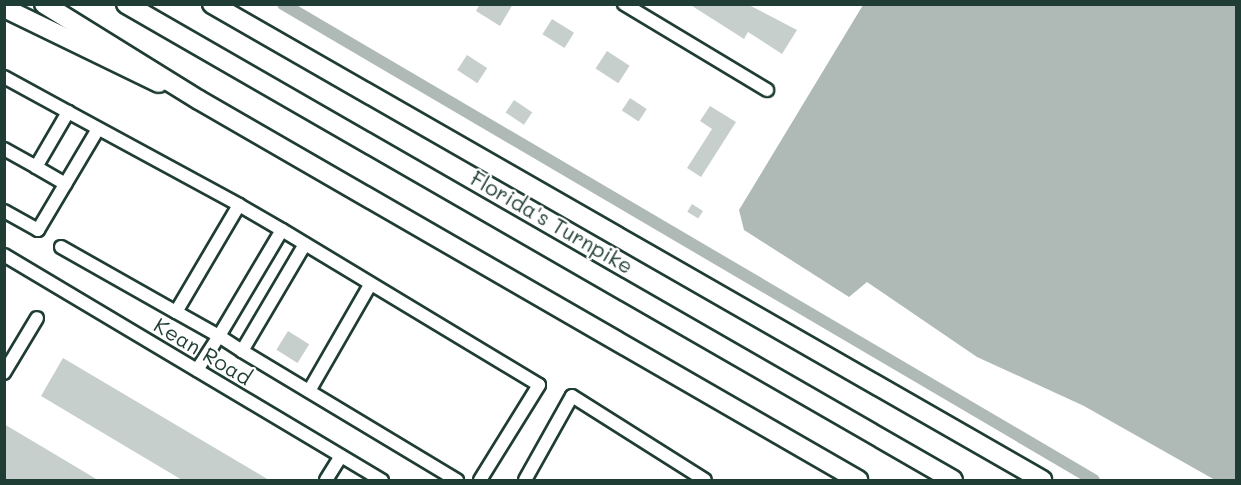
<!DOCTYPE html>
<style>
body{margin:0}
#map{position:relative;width:1241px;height:485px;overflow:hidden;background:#fff;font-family:Mali,sans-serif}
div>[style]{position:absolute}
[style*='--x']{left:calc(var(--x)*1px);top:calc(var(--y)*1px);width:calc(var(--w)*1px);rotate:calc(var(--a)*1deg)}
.water>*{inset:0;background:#afbab7}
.canal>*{height:12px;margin:-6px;padding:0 6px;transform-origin:6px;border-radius:6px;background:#afbab7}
.building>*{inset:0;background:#c7cfcc;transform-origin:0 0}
.roads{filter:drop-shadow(2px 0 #1f3d34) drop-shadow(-2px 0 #1f3d34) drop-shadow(0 2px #1f3d34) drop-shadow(0 -2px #1f3d34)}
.minor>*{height:12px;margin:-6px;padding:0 6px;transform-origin:6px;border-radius:6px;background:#fff}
.highway>*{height:18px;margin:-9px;padding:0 9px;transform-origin:9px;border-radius:9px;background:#fff}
span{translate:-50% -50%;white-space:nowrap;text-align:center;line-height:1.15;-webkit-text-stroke:4.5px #fff;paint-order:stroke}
.street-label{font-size:21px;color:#1f3d34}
.frame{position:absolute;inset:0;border:6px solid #1f3d34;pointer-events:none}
</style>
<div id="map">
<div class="water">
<div style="clip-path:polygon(863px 5px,1236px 5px,1236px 480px,1215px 480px,1084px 406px,977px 357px,867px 282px,849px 297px,744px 230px,739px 210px)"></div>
</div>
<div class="canal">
<div style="--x:283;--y:4;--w:940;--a:30.41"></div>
</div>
<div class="building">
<div style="clip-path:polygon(480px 4px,513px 4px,500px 26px,476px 11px)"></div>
<div style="clip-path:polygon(689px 4px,747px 4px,797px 30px,782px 54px,748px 32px,744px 39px)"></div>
<div style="left:552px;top:19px;width:26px;height:18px;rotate:32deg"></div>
<div style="left:607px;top:51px;width:27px;height:21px;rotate:33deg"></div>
<div style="left:467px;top:55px;width:24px;height:18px;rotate:33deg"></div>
<div style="left:630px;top:98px;width:20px;height:15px;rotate:33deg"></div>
<div style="left:514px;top:100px;width:22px;height:15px;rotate:34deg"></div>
<div style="clip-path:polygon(710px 106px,736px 122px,701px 177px,687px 168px,712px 129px,700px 121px)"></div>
<div style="left:692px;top:204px;width:13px;height:9px;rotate:32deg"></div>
<div style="left:288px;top:331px;width:25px;height:22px;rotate:32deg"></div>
<div style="clip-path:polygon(63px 358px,269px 480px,182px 480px,41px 396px)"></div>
<div style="clip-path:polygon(4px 424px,98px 480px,4px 480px)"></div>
</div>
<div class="roads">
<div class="minor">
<div style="--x:624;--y:4;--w:167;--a:31"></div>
<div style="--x:4;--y:77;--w:73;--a:28.7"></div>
<div style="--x:4;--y:149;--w:37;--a:29"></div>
<div style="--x:36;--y:167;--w:64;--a:-59.8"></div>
<div style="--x:68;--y:112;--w:195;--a:28.5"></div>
<div style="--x:36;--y:167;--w:34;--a:30"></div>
<div style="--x:4;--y:211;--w:39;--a:29"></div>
<div style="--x:38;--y:230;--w:117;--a:-59.3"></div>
<div style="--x:282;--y:230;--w:300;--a:31.1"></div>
<div style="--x:539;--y:385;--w:112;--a:121.8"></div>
<div style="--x:61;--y:247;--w:132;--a:29.5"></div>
<div style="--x:4;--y:255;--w:440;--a:30.8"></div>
<div style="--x:242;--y:351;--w:251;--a:31"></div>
<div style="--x:197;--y:370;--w:40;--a:-57.1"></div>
<div style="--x:219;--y:336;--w:123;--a:-59.3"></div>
<div style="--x:282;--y:230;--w:50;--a:-149.8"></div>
<div style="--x:239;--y:205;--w:124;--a:120.5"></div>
<div style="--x:176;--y:312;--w:49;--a:29.2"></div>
<div style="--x:219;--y:336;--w:27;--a:33"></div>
<div style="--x:242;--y:351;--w:124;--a:-59.5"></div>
<div style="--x:4;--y:373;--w:64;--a:-59"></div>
<div style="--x:309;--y:391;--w:122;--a:-60.1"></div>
<div style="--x:326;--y:480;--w:28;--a:-58"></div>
<div style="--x:525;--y:480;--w:96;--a:-60.8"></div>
<div style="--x:572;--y:396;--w:157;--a:32.3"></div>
</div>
<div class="highway">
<div style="--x:44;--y:4;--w:182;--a:31.8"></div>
<div style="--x:199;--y:100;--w:761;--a:29.97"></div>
<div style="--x:126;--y:4;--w:954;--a:29.92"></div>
<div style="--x:212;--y:4;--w:957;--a:29.83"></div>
<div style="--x:4;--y:8;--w:172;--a:25.8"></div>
</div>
</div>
<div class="street-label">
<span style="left:552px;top:222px;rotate:30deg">Florida's Turnpike</span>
<span style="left:203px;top:351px;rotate:31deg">Kean Road</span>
</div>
<div class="frame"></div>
</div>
